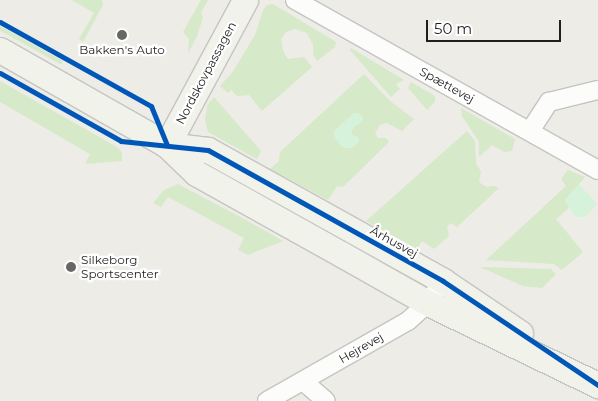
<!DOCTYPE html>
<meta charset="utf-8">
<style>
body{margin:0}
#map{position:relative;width:598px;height:401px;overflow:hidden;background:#edece7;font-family:Montserrat,sans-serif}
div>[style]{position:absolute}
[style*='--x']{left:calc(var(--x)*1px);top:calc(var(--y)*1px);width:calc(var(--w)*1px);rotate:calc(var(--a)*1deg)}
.grass>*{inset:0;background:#d6e9c8;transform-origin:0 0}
.park>*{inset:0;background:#d7f2da}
.roads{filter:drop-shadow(1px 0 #c4c4c2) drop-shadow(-1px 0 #c4c4c2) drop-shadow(0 1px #c4c4c2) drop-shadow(0 -1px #c4c4c2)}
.street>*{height:18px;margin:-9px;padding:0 9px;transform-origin:9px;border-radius:9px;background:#fcfcfb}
.secondary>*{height:25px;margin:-12.5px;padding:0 12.5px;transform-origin:12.5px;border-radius:12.5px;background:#f1f3eb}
.cycleway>*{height:5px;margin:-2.5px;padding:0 2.5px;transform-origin:2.5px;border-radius:2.5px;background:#0057b8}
.dots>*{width:14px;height:14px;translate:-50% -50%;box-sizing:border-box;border:2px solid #fff;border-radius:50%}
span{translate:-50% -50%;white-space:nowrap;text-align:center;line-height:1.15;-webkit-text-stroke:4.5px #fff;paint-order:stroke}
.poi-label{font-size:12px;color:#1f1f1f}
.left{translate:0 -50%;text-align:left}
.street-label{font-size:12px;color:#1f1f1f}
.scale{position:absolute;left:426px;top:20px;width:135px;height:22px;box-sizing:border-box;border:2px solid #1f1f1f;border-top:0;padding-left:6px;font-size:15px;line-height:18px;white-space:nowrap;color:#1f1f1f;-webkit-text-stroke:4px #fff;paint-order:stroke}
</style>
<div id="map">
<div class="grass">
<div style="clip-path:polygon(72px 0,102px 0,103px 5px,83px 42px,79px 39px,94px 13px)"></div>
<div style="clip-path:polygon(201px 0,208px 0,201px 13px,203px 18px,197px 36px,188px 54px,189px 39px,183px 32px)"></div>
<div style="clip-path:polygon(273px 4px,336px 42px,335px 47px,317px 61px,313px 54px,313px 45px,307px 33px,295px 29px,286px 32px,281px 39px,283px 51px,288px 59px,304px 57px,312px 67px,262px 111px,249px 95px,237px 96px,231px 90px,228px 93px,220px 86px,232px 73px,255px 35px,263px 10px,267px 5px)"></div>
<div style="left:0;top:26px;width:72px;height:4px;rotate:29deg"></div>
<div style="clip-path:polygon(351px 48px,404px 80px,396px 84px,400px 89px,391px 97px,350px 50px)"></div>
<div style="clip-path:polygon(364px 74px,390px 101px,414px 119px,402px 131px,387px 123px,380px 125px,375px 133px,378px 138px,386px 138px,389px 142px,343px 187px,337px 186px,328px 200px,270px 169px,279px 161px,280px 152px)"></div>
<div style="clip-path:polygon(0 81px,117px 147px,122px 152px,122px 161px,85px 164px,90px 154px,0 102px)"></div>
<div style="clip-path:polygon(411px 82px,435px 96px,435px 102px,427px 110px,408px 88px)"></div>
<div style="clip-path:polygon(214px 97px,261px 151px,257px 159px,208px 132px,205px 120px,207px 106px)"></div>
<div style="clip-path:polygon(461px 108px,515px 139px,512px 151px,504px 152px,492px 145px,479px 157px,479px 142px,462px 116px)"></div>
<div style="clip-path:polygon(467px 131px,475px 141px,476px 163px,481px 172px,479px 182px,486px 187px,495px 186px,499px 188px,457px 227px,451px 223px,447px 226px,449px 236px,434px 249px,422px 241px,417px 249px,366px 221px)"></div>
<div style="clip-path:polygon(568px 170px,585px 177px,565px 200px,569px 208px,556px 219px,583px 252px,562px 270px,554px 264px,486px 260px,566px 186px,561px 179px)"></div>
<div style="clip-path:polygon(178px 184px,246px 220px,283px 241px,248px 255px,238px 250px,244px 238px,168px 197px,161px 207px,153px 203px,164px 190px)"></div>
<div style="clip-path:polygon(480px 267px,551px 269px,556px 274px,542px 288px,523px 286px)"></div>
</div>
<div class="park">
<div style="clip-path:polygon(354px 113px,359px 113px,363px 117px,362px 122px,354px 127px,352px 131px,352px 135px,358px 137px,359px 142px,352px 148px,345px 148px,340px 145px,334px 136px,334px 131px)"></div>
<div style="clip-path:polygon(579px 184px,597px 204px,585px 217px,575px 217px,565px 200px)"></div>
</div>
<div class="roads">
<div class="street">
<div style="--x:295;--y:0;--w:347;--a:29.3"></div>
<div style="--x:530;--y:131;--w:35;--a:-57"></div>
<div style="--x:549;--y:102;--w:50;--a:-13.8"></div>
<div style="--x:303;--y:381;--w:30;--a:41"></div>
<div style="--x:267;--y:401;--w:162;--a:-29.6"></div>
<div style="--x:408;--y:321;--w:27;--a:-42"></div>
<div style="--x:428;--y:303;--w:27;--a:-56"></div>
</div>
<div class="secondary">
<div style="--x:0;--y:50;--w:192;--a:29.6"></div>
<div style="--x:167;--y:145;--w:40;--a:44"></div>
<div style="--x:196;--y:173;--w:168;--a:29.2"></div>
<div style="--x:343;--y:255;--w:98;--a:29.5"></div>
<div style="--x:428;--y:303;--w:189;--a:25.8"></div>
<div style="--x:167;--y:145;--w:41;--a:7"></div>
<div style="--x:208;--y:150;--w:269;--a:29.1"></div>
<div style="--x:443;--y:281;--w:93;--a:34"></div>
<div style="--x:167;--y:145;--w:165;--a:-61.7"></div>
</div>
</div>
<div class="cycleway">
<div style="--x:0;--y:22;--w:173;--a:29.1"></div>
<div style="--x:151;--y:106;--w:42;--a:67.7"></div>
<div style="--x:0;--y:73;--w:139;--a:29.3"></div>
<div style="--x:121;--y:141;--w:87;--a:5.9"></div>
<div style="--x:208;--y:150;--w:269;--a:29.1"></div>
<div style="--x:443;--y:281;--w:187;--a:33.9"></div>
</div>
<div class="dots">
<div style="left:122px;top:35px;background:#676765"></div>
<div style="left:71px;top:267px;background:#676765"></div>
</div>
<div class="poi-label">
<span style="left:122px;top:50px">Bakken's Auto</span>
<span class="left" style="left:81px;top:267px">Silkeborg<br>Sportscenter</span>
</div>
<div class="street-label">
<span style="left:206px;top:73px;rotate:-62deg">Nordskovpassagen</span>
<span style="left:447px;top:85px;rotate:29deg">Spættevej</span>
<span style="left:394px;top:242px;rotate:29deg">Århusvej</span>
<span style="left:361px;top:348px;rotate:-30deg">Hejrevej</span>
</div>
<div class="scale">50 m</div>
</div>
